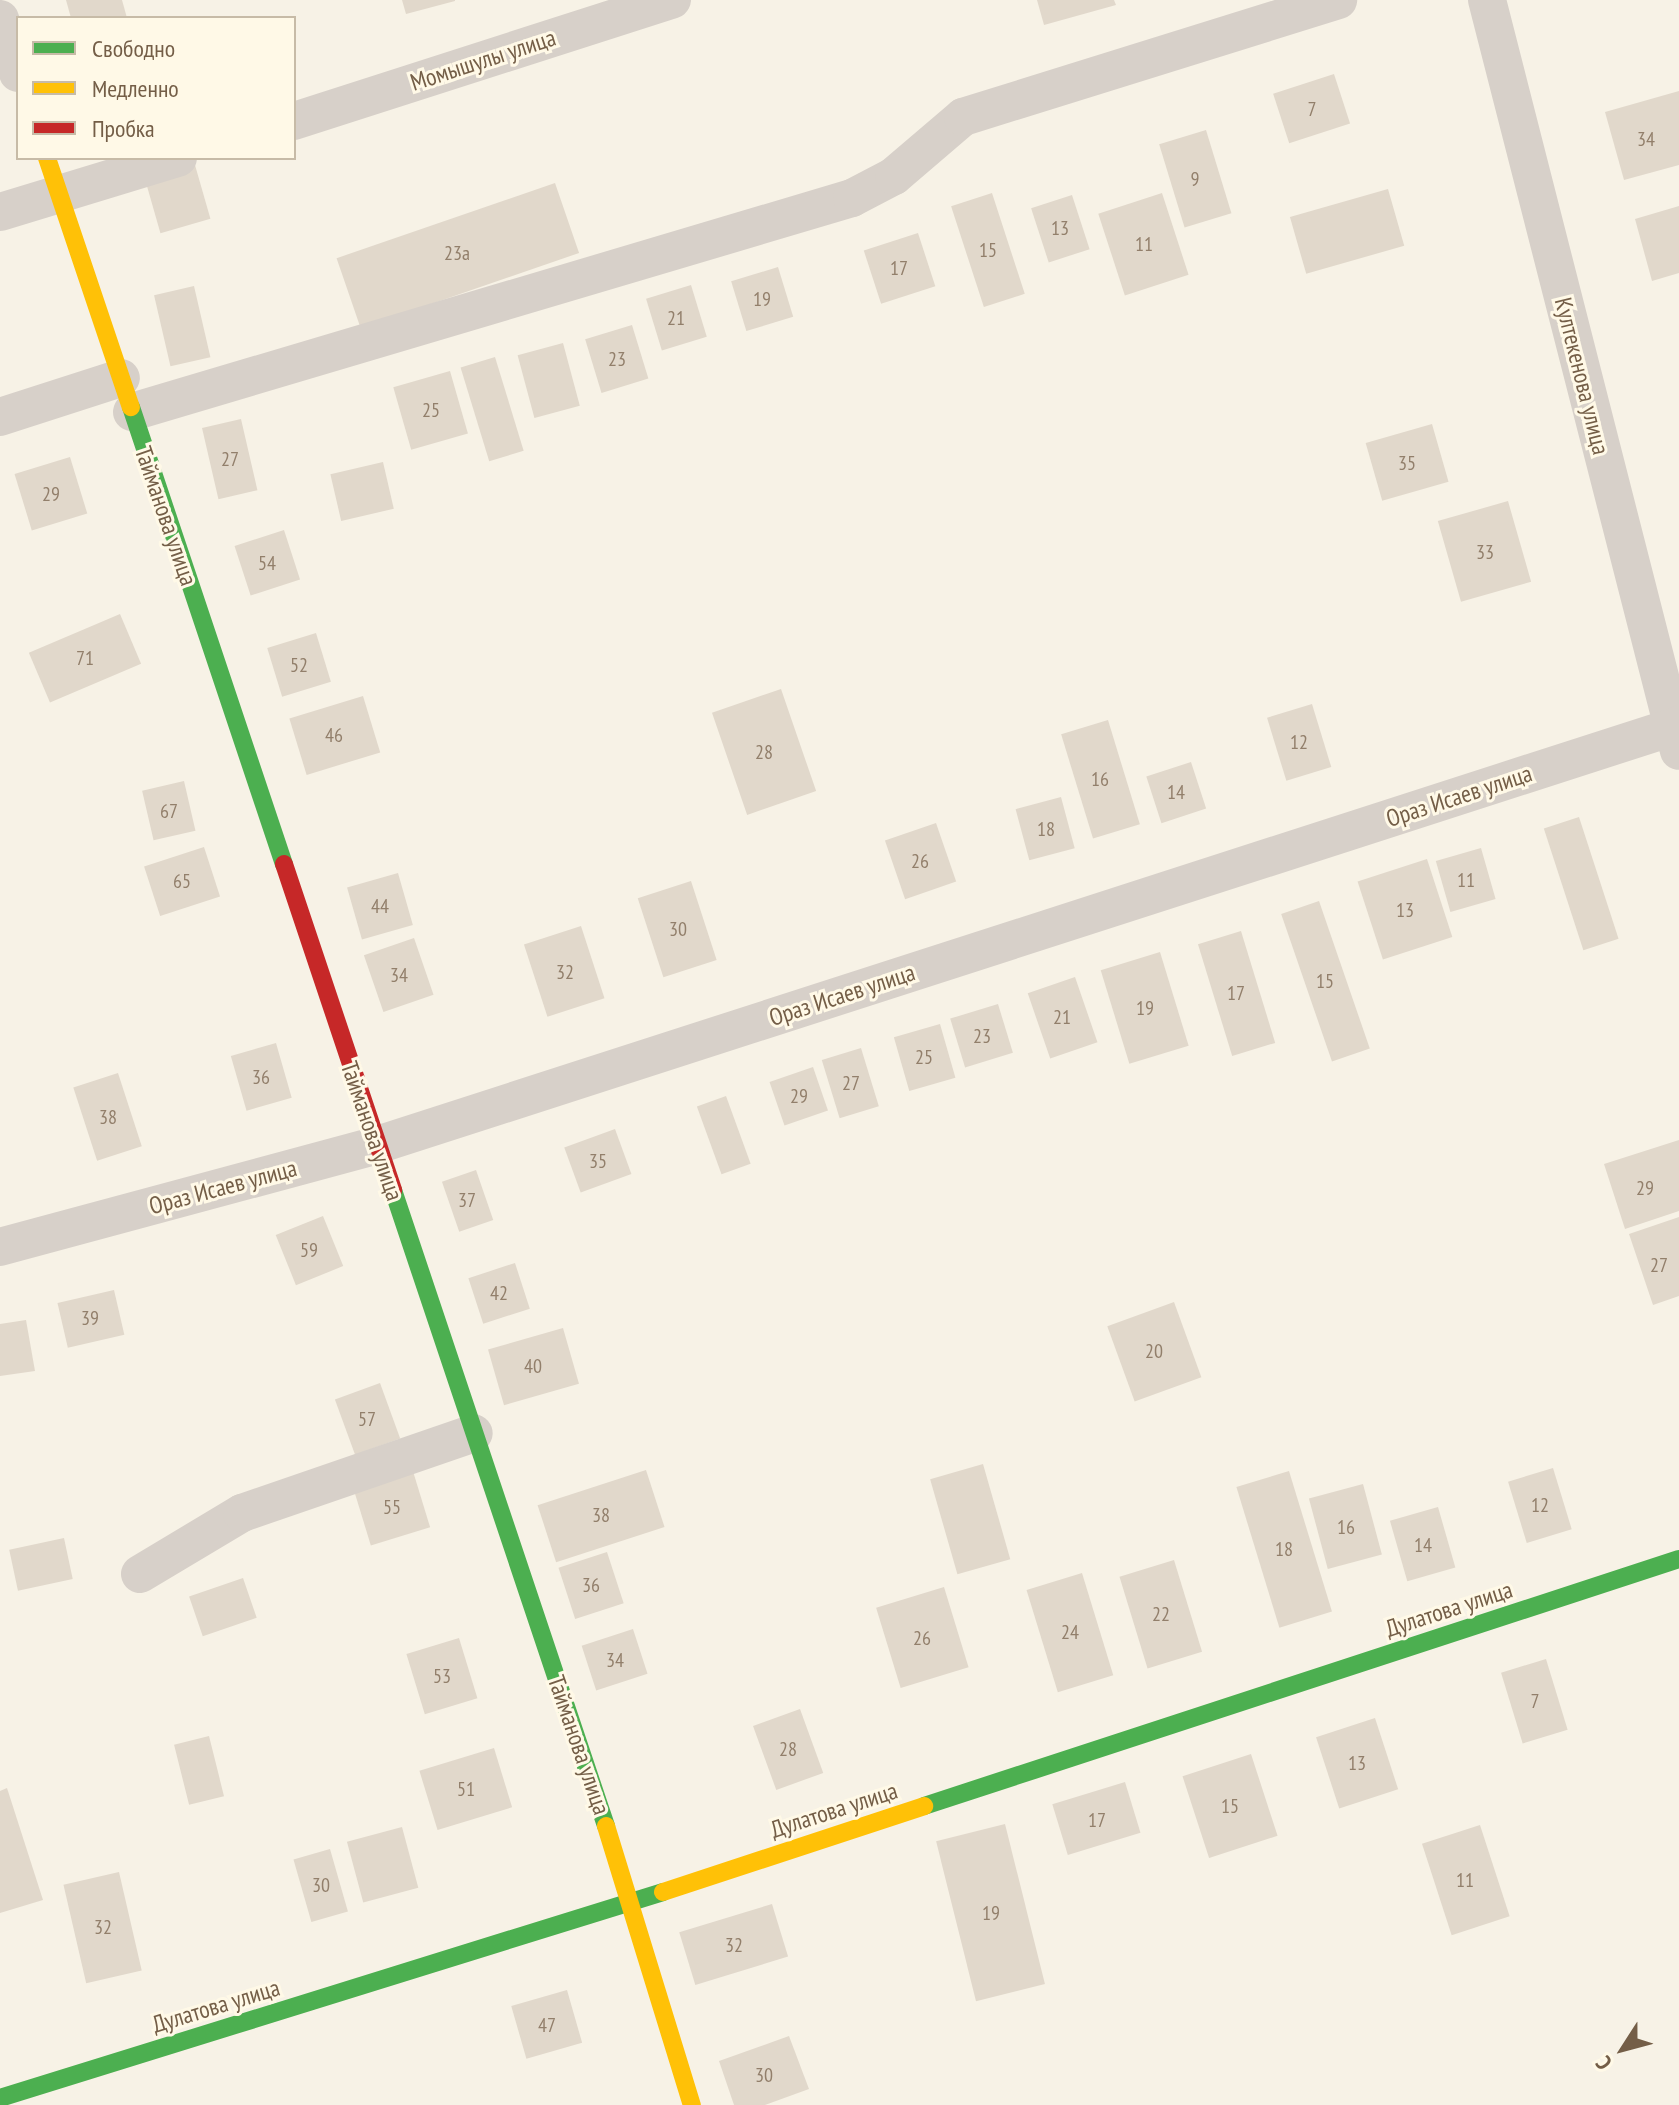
<!DOCTYPE html>
<meta charset="utf-8">
<style>
body{margin:0}
#map{position:relative;width:1679px;height:2105px;overflow:hidden;background:#f7f2e6;font-family:"PT Sans Narrow",sans-serif}
div>[style]{position:absolute}
[style*='--x']{left:calc(var(--x)*1px);top:calc(var(--y)*1px);width:calc(var(--w)*1px);rotate:calc(var(--a)*1deg)}
.building>*{inset:0;background:#e1d8cb;transform-origin:0 0}
.street>*{height:38px;margin:-19px;padding:0 19px;transform-origin:19px;border-radius:19px;background:#d7d0c9}
.fast>*{height:18px;margin:-9px;padding:0 9px;transform-origin:9px;border-radius:9px;background:#4caf50}
.slow>*{height:18px;margin:-9px;padding:0 9px;transform-origin:9px;border-radius:9px;background:#ffc107}
.jam>*{height:18px;margin:-9px;padding:0 9px;transform-origin:9px;border-radius:9px;background:#c62828}
span{translate:-50% -50%;white-space:nowrap;text-align:center;line-height:1.15;-webkit-text-stroke:6px #fff9e7;paint-order:stroke}
.number-label{font-size:20px;color:#927f6b}
.number-label span{-webkit-text-stroke-width:0}
.street-label{font-size:24px;color:#745e47}
.legend{position:absolute;left:16px;top:16px;width:280px;height:144px;box-sizing:border-box;background:#fff9e7;border:2px solid #c7bba7;margin:0;padding:10px 14px;list-style:none;font-size:24px;color:#745e47}
.legend li{display:flex;align-items:center;gap:16px;height:40px}
.legend b{width:40px;border:2px solid #c7bba7}
.north{position:absolute;left:1583px;top:2009px;width:80px;height:80px;-webkit-text-stroke:6px #fff9e7;paint-order:stroke;rotate:234deg;font-size:22px;font-weight:700;line-height:32px;text-align:center;color:#745e47}
.north::after{content:'';display:block;margin:auto;width:28px;height:36px;background:#745e47;clip-path:polygon(50% 0,100% 100%,50% 72%,0 100%)}
</style>
<div id="map">
<div class="building">
<div style="clip-path:polygon(66px 0,122px 0,127px 18px,71px 18px)"></div>
<div style="clip-path:polygon(402px 0,455px 0,455px 1px,406px 14px)"></div>
<div style="clip-path:polygon(1037px 0,1114px 0,1116px 5px,1044px 25px)"></div>
<div style="left:1334px;top:74px;width:52px;height:64px;rotate:72deg"></div>
<div style="clip-path:polygon(1679px 91px,1679px 165px,1624px 180px,1605px 112px)"></div>
<div style="left:1206px;top:130px;width:87px;height:49px;rotate:73deg"></div>
<div style="left:195px;top:165px;width:56px;height:52px;rotate:74deg"></div>
<div style="left:555px;top:183px;width:74px;height:231px;rotate:71deg"></div>
<div style="left:1388px;top:189px;width:59px;height:102px;rotate:74deg"></div>
<div style="left:992px;top:193px;width:106px;height:43px;rotate:72deg"></div>
<div style="left:1162px;top:193px;width:86px;height:67px;rotate:72deg"></div>
<div style="left:1072px;top:195px;width:57px;height:43px;rotate:72deg"></div>
<div style="clip-path:polygon(1679px 206px,1679px 273px,1652px 281px,1635px 219px)"></div>
<div style="left:918px;top:233px;width:56px;height:57px;rotate:72deg"></div>
<div style="left:778px;top:267px;width:52px;height:49px;rotate:73deg"></div>
<div style="left:691px;top:285px;width:54px;height:47px;rotate:73deg"></div>
<div style="left:194px;top:286px;width:73px;height:41px;rotate:77deg"></div>
<div style="left:632px;top:325px;width:56px;height:49px;rotate:73deg"></div>
<div style="left:563px;top:343px;width:65px;height:47px;rotate:75deg"></div>
<div style="left:495px;top:357px;width:98px;height:36px;rotate:73deg"></div>
<div style="left:450px;top:371px;width:65px;height:59px;rotate:74deg"></div>
<div style="left:241px;top:419px;width:73px;height:40px;rotate:77deg"></div>
<div style="left:1432px;top:424px;width:60px;height:69px;rotate:74deg"></div>
<div style="left:70px;top:457px;width:59px;height:58px;rotate:73deg"></div>
<div style="left:383px;top:462px;width:48px;height:54px;rotate:77deg"></div>
<div style="left:1508px;top:501px;width:84px;height:73px;rotate:74deg"></div>
<div style="left:284px;top:530px;width:52px;height:52px;rotate:72deg"></div>
<div style="left:120px;top:614px;width:54px;height:99px;rotate:67deg"></div>
<div style="left:316px;top:633px;width:51px;height:51px;rotate:73deg"></div>
<div style="left:781px;top:689px;width:108px;height:73px;rotate:71deg"></div>
<div style="left:363px;top:696px;width:59px;height:77px;rotate:73deg"></div>
<div style="left:1312px;top:704px;width:66px;height:47px;rotate:73deg"></div>
<div style="left:1108px;top:720px;width:109px;height:49px;rotate:73deg"></div>
<div style="left:1191px;top:762px;width:49px;height:47px;rotate:72deg"></div>
<div style="left:184px;top:781px;width:51px;height:43px;rotate:77deg"></div>
<div style="left:1061px;top:797px;width:53px;height:47px;rotate:75deg"></div>
<div style="left:1579px;top:817px;width:128px;height:37px;rotate:72deg"></div>
<div style="left:936px;top:823px;width:62px;height:54px;rotate:71deg"></div>
<div style="left:204px;top:847px;width:52px;height:63px;rotate:72deg"></div>
<div style="left:1481px;top:848px;width:53px;height:47px;rotate:74deg"></div>
<div style="left:1427px;top:859px;width:82px;height:73px;rotate:72deg"></div>
<div style="left:398px;top:873px;width:54px;height:53px;rotate:74deg"></div>
<div style="left:691px;top:881px;width:83px;height:56px;rotate:72deg"></div>
<div style="left:1319px;top:901px;width:156px;height:40px;rotate:71deg"></div>
<div style="left:581px;top:926px;width:76px;height:60px;rotate:72deg"></div>
<div style="left:1241px;top:931px;width:117px;height:45px;rotate:73deg"></div>
<div style="left:414px;top:938px;width:60px;height:53px;rotate:71deg"></div>
<div style="left:1160px;top:952px;width:98px;height:62px;rotate:73deg"></div>
<div style="left:1075px;top:977px;width:69px;height:50px;rotate:71deg"></div>
<div style="left:998px;top:1004px;width:51px;height:50px;rotate:73deg"></div>
<div style="left:940px;top:1024px;width:56px;height:48px;rotate:74deg"></div>
<div style="left:276px;top:1043px;width:57px;height:47px;rotate:74deg"></div>
<div style="left:861px;top:1048px;width:61px;height:41px;rotate:73deg"></div>
<div style="left:813px;top:1067px;width:46px;height:46px;rotate:71deg"></div>
<div style="left:118px;top:1073px;width:77px;height:47px;rotate:72deg"></div>
<div style="left:726px;top:1096px;width:72px;height:31px;rotate:70deg"></div>
<div style="left:615px;top:1129px;width:48px;height:54px;rotate:70deg"></div>
<div style="clip-path:polygon(1679px 1140px,1679px 1211px,1625px 1229px,1604px 1164px)"></div>
<div style="left:476px;top:1170px;width:53px;height:36px;rotate:71deg"></div>
<div style="left:323px;top:1216px;width:54px;height:51px;rotate:68deg"></div>
<div style="clip-path:polygon(1679px 1217px,1679px 1296px,1653px 1305px,1629px 1234px)"></div>
<div style="left:515px;top:1263px;width:48px;height:49px;rotate:72deg"></div>
<div style="left:114px;top:1290px;width:46px;height:58px;rotate:77deg"></div>
<div style="left:1174px;top:1302px;width:80px;height:71px;rotate:70deg"></div>
<div style="clip-path:polygon(26px 1320px,35px 1371px,0 1376px,0 1324px)"></div>
<div style="left:563px;top:1328px;width:58px;height:78px;rotate:74deg"></div>
<div style="left:380px;top:1383px;width:59px;height:48px;rotate:70deg"></div>
<div style="left:983px;top:1464px;width:99px;height:55px;rotate:74deg"></div>
<div style="left:412px;top:1468px;width:62px;height:62px;rotate:73deg"></div>
<div style="left:1553px;top:1468px;width:64px;height:47px;rotate:73deg"></div>
<div style="left:646px;top:1470px;width:60px;height:114px;rotate:72deg"></div>
<div style="left:1289px;top:1471px;width:147px;height:55px;rotate:73deg"></div>
<div style="left:1363px;top:1484px;width:73px;height:56px;rotate:75deg"></div>
<div style="left:1438px;top:1507px;width:63px;height:50px;rotate:74deg"></div>
<div style="left:64px;top:1538px;width:42px;height:56px;rotate:78deg"></div>
<div style="left:607px;top:1552px;width:54px;height:51px;rotate:72deg"></div>
<div style="left:1174px;top:1560px;width:96px;height:57px;rotate:73deg"></div>
<div style="left:1082px;top:1573px;width:107px;height:58px;rotate:73deg"></div>
<div style="left:243px;top:1578px;width:42px;height:57px;rotate:71deg"></div>
<div style="left:944px;top:1587px;width:84px;height:71px;rotate:73deg"></div>
<div style="left:633px;top:1629px;width:47px;height:54px;rotate:72deg"></div>
<div style="left:459px;top:1638px;width:63px;height:55px;rotate:73deg"></div>
<div style="left:1546px;top:1659px;width:74px;height:47px;rotate:73deg"></div>
<div style="left:800px;top:1709px;width:68px;height:50px;rotate:70deg"></div>
<div style="left:1375px;top:1718px;width:75px;height:62px;rotate:72deg"></div>
<div style="left:209px;top:1736px;width:62px;height:36px;rotate:76deg"></div>
<div style="left:494px;top:1748px;width:62px;height:78px;rotate:73deg"></div>
<div style="left:1251px;top:1754px;width:86px;height:72px;rotate:72deg"></div>
<div style="left:1125px;top:1782px;width:53px;height:76px;rotate:73deg"></div>
<div style="clip-path:polygon(7px 1788px,43px 1900px,0 1913px,0 1791px)"></div>
<div style="left:1005px;top:1824px;width:165px;height:71px;rotate:76deg"></div>
<div style="left:1480px;top:1825px;width:96px;height:61px;rotate:72deg"></div>
<div style="left:402px;top:1827px;width:63px;height:57px;rotate:75deg"></div>
<div style="left:330px;top:1849px;width:65px;height:38px;rotate:74deg"></div>
<div style="left:119px;top:1872px;width:101px;height:57px;rotate:77deg"></div>
<div style="left:772px;top:1904px;width:55px;height:97px;rotate:73deg"></div>
<div style="left:567px;top:1990px;width:55px;height:58px;rotate:74deg"></div>
<div style="clip-path:polygon(789px 2036px,809px 2089px,765px 2105px,734px 2105px,719px 2061px)"></div>
</div>
<div class="street">
<div style="--x:1487;--y:0;--w:775;--a:75.66"></div>
<div style="--x:0;--y:19;--w:57;--a:71.6"></div>
<div style="--x:294;--y:121;--w:397;--a:-17.8"></div>
<div style="--x:0;--y:212;--w:186;--a:-16.9"></div>
<div style="--x:132;--y:412;--w:751;--a:-16.55"></div>
<div style="--x:852;--y:198;--w:47;--a:-27.6"></div>
<div style="--x:894;--y:176;--w:91;--a:-40.5"></div>
<div style="--x:963;--y:117;--w:393;--a:-17.3"></div>
<div style="--x:0;--y:417;--w:127;--a:-17.9"></div>
<div style="--x:0;--y:1247;--w:391;--a:-15.1"></div>
<div style="--x:377;--y:1145;--w:1368;--a:-17.88"></div>
<div style="--x:140;--y:1574;--w:119;--a:-30.9"></div>
<div style="--x:242;--y:1513;--w:245;--a:-19"></div>
</div>
<div class="fast">
<div style="--x:131;--y:407;--w:482;--a:71.5"></div>
<div style="--x:393;--y:1190;--w:671;--a:71.48"></div>
<div style="--x:924;--y:1806;--w:794;--a:-18.12"></div>
<div style="--x:0;--y:2098;--w:694;--a:-17.26"></div>
</div>
<div class="slow">
<div style="--x:47;--y:158;--w:263;--a:71.4"></div>
<div style="--x:606;--y:1826;--w:292;--a:72.9"></div>
<div style="--x:663;--y:1892;--w:275;--a:-18.2"></div>
</div>
<div class="jam">
<div style="--x:284;--y:864;--w:344;--a:71.5"></div>
</div>
<div class="number-label">
<span style="left:1312px;top:109px">7</span>
<span style="left:1646px;top:139px">34</span>
<span style="left:1195px;top:179px">9</span>
<span style="left:1060px;top:228px">13</span>
<span style="left:1144px;top:244px">11</span>
<span style="left:988px;top:250px">15</span>
<span style="left:457px;top:253px">23а</span>
<span style="left:899px;top:268px">17</span>
<span style="left:762px;top:299px">19</span>
<span style="left:676px;top:318px">21</span>
<span style="left:617px;top:359px">23</span>
<span style="left:431px;top:410px">25</span>
<span style="left:230px;top:459px">27</span>
<span style="left:1407px;top:463px">35</span>
<span style="left:51px;top:494px">29</span>
<span style="left:1485px;top:552px">33</span>
<span style="left:267px;top:563px">54</span>
<span style="left:85px;top:658px">71</span>
<span style="left:299px;top:665px">52</span>
<span style="left:334px;top:735px">46</span>
<span style="left:1299px;top:742px">12</span>
<span style="left:764px;top:752px">28</span>
<span style="left:1100px;top:779px">16</span>
<span style="left:1176px;top:792px">14</span>
<span style="left:169px;top:811px">67</span>
<span style="left:1046px;top:829px">18</span>
<span style="left:920px;top:861px">26</span>
<span style="left:1466px;top:880px">11</span>
<span style="left:182px;top:881px">65</span>
<span style="left:380px;top:906px">44</span>
<span style="left:1405px;top:910px">13</span>
<span style="left:678px;top:929px">30</span>
<span style="left:565px;top:972px">32</span>
<span style="left:399px;top:975px">34</span>
<span style="left:1325px;top:981px">15</span>
<span style="left:1236px;top:993px">17</span>
<span style="left:1145px;top:1008px">19</span>
<span style="left:1062px;top:1017px">21</span>
<span style="left:982px;top:1036px">23</span>
<span style="left:924px;top:1057px">25</span>
<span style="left:261px;top:1077px">36</span>
<span style="left:851px;top:1083px">27</span>
<span style="left:799px;top:1096px">29</span>
<span style="left:108px;top:1117px">38</span>
<span style="left:598px;top:1161px">35</span>
<span style="left:1645px;top:1188px">29</span>
<span style="left:467px;top:1200px">37</span>
<span style="left:309px;top:1250px">59</span>
<span style="left:1659px;top:1265px">27</span>
<span style="left:499px;top:1293px">42</span>
<span style="left:90px;top:1318px">39</span>
<span style="left:1154px;top:1351px">20</span>
<span style="left:533px;top:1366px">40</span>
<span style="left:367px;top:1419px">57</span>
<span style="left:1540px;top:1505px">12</span>
<span style="left:392px;top:1507px">55</span>
<span style="left:601px;top:1515px">38</span>
<span style="left:1346px;top:1527px">16</span>
<span style="left:1423px;top:1545px">14</span>
<span style="left:1284px;top:1549px">18</span>
<span style="left:591px;top:1585px">36</span>
<span style="left:1161px;top:1614px">22</span>
<span style="left:1070px;top:1632px">24</span>
<span style="left:922px;top:1638px">26</span>
<span style="left:615px;top:1660px">34</span>
<span style="left:442px;top:1676px">53</span>
<span style="left:1535px;top:1701px">7</span>
<span style="left:788px;top:1749px">28</span>
<span style="left:1357px;top:1763px">13</span>
<span style="left:466px;top:1789px">51</span>
<span style="left:1230px;top:1806px">15</span>
<span style="left:1097px;top:1820px">17</span>
<span style="left:1465px;top:1880px">11</span>
<span style="left:321px;top:1885px">30</span>
<span style="left:991px;top:1913px">19</span>
<span style="left:103px;top:1927px">32</span>
<span style="left:734px;top:1945px">32</span>
<span style="left:547px;top:2025px">47</span>
<span style="left:764px;top:2075px">30</span>
</div>
<div class="street-label">
<span style="left:483px;top:60px;rotate:-18deg">Момышулы улица</span>
<span style="left:1582px;top:376px;rotate:76deg">Култекенова улица</span>
<span style="left:166px;top:516px;rotate:71deg">Тайманова улица</span>
<span style="left:1459px;top:796px;rotate:-18deg">Ораз Исаев улица</span>
<span style="left:842px;top:995px;rotate:-18deg">Ораз Исаев улица</span>
<span style="left:372px;top:1131px;rotate:71deg">Тайманова улица</span>
<span style="left:223px;top:1187px;rotate:-15deg">Ораз Исаев улица</span>
<span style="left:1449px;top:1609px;rotate:-18deg">Дулатова улица</span>
<span style="left:579px;top:1745px;rotate:71deg">Тайманова улица</span>
<span style="left:834px;top:1810px;rotate:-18deg">Дулатова улица</span>
<span style="left:216px;top:2006px;rotate:-17deg">Дулатова улица</span>
</div>
<ul class="legend">
<li><b style="height:10px;background:#4caf50"></b>Свободно</li>
<li><b style="height:10px;background:#ffc107"></b>Медленно</li>
<li><b style="height:10px;background:#c62828"></b>Пробка</li>
</ul>
<div class="north">С</div>
</div>
